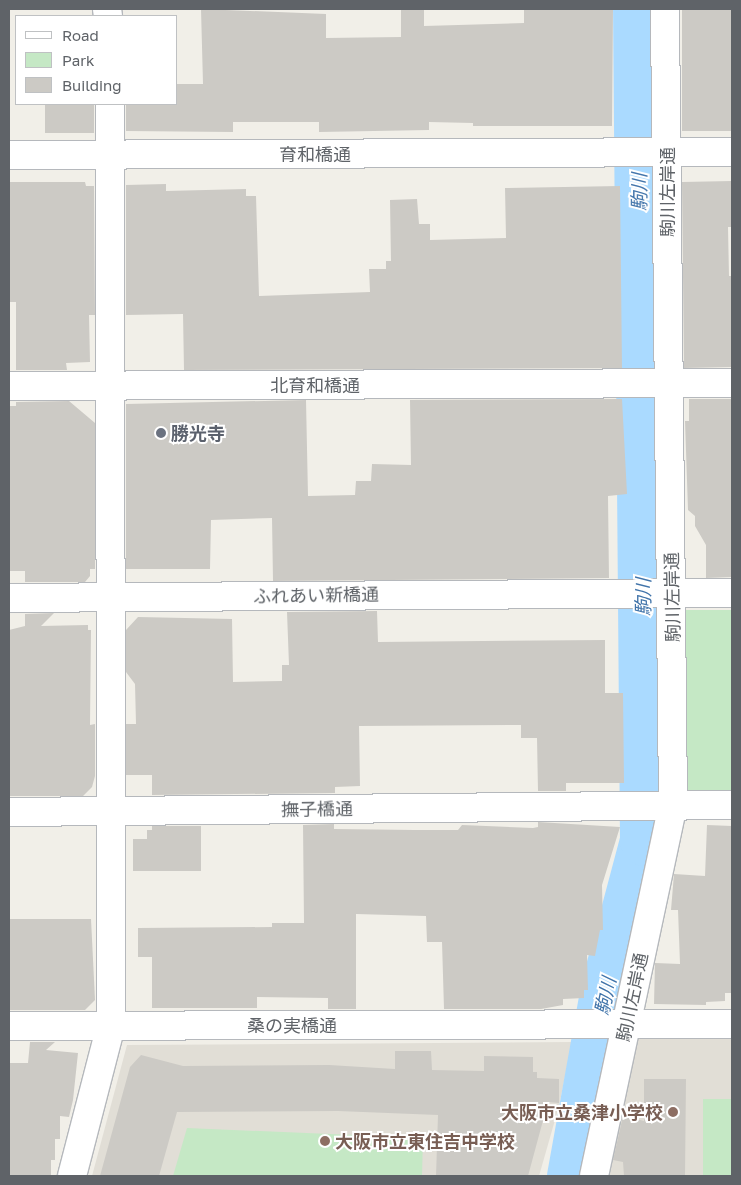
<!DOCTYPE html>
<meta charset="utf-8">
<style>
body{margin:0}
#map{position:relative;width:741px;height:1185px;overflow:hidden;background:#f1efe8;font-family:"Golos Text","Noto Sans JP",sans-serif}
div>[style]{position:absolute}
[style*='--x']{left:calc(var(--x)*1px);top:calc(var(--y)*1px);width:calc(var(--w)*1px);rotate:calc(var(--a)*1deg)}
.education>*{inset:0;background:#e1ded6}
.green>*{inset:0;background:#c5e8c5;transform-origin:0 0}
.river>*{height:51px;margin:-25.5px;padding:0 25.5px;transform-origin:25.5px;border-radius:25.5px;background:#aadaff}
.building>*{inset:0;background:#cccac5;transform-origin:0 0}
.roads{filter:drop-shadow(1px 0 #b5b8bc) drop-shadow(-1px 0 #b5b8bc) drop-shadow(0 1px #b5b8bc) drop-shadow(0 -1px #b5b8bc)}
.minor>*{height:28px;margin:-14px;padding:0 14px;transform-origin:14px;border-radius:14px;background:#fff}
.dots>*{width:14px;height:14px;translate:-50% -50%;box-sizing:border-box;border:2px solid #fff;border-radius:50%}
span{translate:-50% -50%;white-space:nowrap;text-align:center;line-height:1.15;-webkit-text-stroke:4px #fff;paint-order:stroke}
.street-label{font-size:18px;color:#5f6368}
.worship-label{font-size:18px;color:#5b616d;font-weight:700}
.left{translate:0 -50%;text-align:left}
.education-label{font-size:18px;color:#785e54;font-weight:700}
.right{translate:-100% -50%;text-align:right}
.water-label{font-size:19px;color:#4174aa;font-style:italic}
.frame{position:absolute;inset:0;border:10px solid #5f6368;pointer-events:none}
.legend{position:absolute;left:15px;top:15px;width:162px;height:90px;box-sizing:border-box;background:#fff;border:1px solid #bfc1c3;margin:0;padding:6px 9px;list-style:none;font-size:15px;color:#5f6368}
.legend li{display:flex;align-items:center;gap:10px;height:25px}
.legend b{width:25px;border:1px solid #bfc1c3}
</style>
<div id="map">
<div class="education">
<div style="clip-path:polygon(732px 1035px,732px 1176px,600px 1176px,628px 1048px,641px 1036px)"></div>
<div style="clip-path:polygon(572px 1042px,559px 1106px,539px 1176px,92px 1176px,127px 1045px)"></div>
</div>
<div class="green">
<div style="left:732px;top:610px;width:185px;height:52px;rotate:90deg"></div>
<div style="left:732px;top:1099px;width:77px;height:29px;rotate:90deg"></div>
<div style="clip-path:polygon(187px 1128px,423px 1138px,422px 1176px,173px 1176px)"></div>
</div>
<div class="river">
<div style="--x:572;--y:1176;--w:192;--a:-79.8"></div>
<div style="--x:606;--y:987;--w:152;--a:-75.1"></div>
<div style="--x:645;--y:840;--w:831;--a:-90.48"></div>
</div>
<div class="building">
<div style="clip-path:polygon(201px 9px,326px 14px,326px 38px,401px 37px,401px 9px,424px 9px,424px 26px,524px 23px,524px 9px,613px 9px,612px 126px,473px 126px,473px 123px,429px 122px,429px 130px,319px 132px,319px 122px,233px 122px,233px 132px,126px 131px,126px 104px,176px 104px,176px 84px,203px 84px)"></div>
<div style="left:682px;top:9px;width:50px;height:122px"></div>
<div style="left:45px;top:104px;width:49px;height:29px"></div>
<div style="clip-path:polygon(732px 181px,732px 227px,728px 227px,729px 276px,732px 276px,732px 367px,684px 368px,682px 182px)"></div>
<div style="clip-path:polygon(9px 182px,85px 182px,86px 186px,94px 186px,95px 315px,89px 315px,90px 362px,66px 363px,67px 370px,16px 370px,16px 302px,9px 302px)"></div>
<div style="clip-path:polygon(166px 184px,166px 191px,246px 189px,246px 196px,256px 196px,259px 296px,370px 292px,369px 269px,386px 269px,386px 261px,391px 261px,390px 200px,417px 199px,419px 224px,430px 224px,430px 240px,506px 238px,505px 188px,620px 186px,622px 368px,184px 370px,183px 314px,126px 315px,126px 185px)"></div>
<div style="clip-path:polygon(622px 399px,627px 494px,608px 496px,609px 578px,273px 581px,272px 518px,211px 520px,210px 569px,126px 569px,126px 404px,306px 400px,308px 496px,355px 495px,356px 481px,371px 481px,372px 464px,411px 465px,410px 400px)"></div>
<div style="clip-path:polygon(689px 399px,732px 399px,732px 577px,706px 578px,706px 545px,695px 526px,695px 516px,688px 510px,685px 421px,689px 421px)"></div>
<div style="clip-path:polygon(69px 401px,95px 423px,95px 569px,90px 569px,90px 576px,85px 582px,25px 582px,25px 571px,9px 571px,9px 406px,16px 406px,16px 402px)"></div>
<div style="clip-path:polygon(377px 611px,378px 642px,605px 640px,605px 693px,623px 693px,624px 783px,566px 783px,566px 791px,538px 791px,537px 738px,521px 738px,521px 725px,359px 726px,360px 786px,335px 787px,335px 793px,152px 795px,152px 775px,126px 775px,126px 724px,136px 724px,135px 684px,126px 672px,126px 630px,138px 617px,232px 619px,233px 682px,282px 681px,282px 665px,289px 665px,287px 612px)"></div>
<div style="clip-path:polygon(54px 613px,41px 626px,88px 625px,88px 630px,91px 630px,90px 725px,95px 724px,95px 776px,92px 787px,83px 796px,9px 796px,9px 630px,25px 626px,25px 614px)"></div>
<div style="clip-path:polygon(538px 822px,620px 827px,602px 885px,603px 930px,600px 930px,595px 956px,587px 955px,588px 990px,584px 990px,584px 998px,563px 999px,563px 1005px,541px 1009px,444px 1009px,442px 942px,427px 942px,426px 916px,356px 914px,356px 1009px,328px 1009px,328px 998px,257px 997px,257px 1008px,152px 1008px,152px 957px,138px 957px,138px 928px,272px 927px,272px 923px,304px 923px,303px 825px,334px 824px,334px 829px,415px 830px,458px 830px,462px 825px,533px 828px,538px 827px)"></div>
<div style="clip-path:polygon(707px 825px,732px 826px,732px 993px,725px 993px,725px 1001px,706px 1002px,706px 1005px,654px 1004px,655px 963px,680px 964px,678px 910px,671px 910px,674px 874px,705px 876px)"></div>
<div style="clip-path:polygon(152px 826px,201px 826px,201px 871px,133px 871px,133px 839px,147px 839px,147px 830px,152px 830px)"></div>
<div style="clip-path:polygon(9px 919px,91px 919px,95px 1000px,85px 1010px,9px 1010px)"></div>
<div style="clip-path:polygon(30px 1042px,55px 1042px,46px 1050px,78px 1053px,73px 1100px,69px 1117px,60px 1116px,60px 1139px,55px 1139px,55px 1160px,51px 1160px,51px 1176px,9px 1176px,9px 1063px,28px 1063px)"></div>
<div style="clip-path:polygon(395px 1051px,431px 1051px,432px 1070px,484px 1071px,484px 1056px,533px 1057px,533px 1072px,537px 1072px,537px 1078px,559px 1079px,559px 1103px,548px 1102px,528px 1176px,436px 1176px,438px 1115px,338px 1111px,177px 1112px,159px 1176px,100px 1176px,130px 1067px,141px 1055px,183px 1066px,329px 1065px,395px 1069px)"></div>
<div style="clip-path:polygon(644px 1079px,686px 1079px,685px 1176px,624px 1176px,623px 1162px,613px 1160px,623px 1116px,644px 1121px)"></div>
</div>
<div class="roads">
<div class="minor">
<div style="--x:107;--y:9;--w:7;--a:82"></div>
<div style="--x:9;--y:155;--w:723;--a:-0.24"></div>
<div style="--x:9;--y:386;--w:723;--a:-0.24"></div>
<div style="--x:9;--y:598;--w:723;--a:-0.4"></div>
<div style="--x:9;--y:812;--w:723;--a:-0.55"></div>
<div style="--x:9;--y:1026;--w:723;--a:-0.16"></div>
<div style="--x:72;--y:1176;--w:156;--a:-75.5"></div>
<div style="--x:111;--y:1025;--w:921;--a:-90.06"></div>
<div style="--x:594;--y:1176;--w:379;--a:-78"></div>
<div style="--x:673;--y:805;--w:796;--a:-90.58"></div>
</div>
</div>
<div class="dots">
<div style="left:161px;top:433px;background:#6b7280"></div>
<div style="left:673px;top:1112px;background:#8d6e63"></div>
<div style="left:325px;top:1141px;background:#8d6e63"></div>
</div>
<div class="street-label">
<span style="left:315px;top:154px">育和橋通</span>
<span style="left:667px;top:192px;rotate:-90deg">駒川左岸通</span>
<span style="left:315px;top:385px">北育和橋通</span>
<span style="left:316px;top:595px;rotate:-1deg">ふれあい新橋通</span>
<span style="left:672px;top:597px;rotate:-91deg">駒川左岸通</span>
<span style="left:317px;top:809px;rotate:-1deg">撫子橋通</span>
<span style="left:632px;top:997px;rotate:-78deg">駒川左岸通</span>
<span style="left:292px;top:1025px">桑の実橋通</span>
</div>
<div class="worship-label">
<span class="left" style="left:171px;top:433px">勝光寺</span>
</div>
<div class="education-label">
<span class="right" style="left:663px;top:1112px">大阪市立桑津小学校</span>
<span class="left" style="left:335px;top:1141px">大阪市立東住吉中学校</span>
</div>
<div class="water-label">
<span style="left:639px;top:192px;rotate:-90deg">駒川</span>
<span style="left:643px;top:597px;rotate:-90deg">駒川</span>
<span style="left:605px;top:996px;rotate:-78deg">駒川</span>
</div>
<div class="frame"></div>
<ul class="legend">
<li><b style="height:6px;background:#fff"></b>Road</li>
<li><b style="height:14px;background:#c5e8c5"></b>Park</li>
<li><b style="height:14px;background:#cccac5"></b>Building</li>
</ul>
</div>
